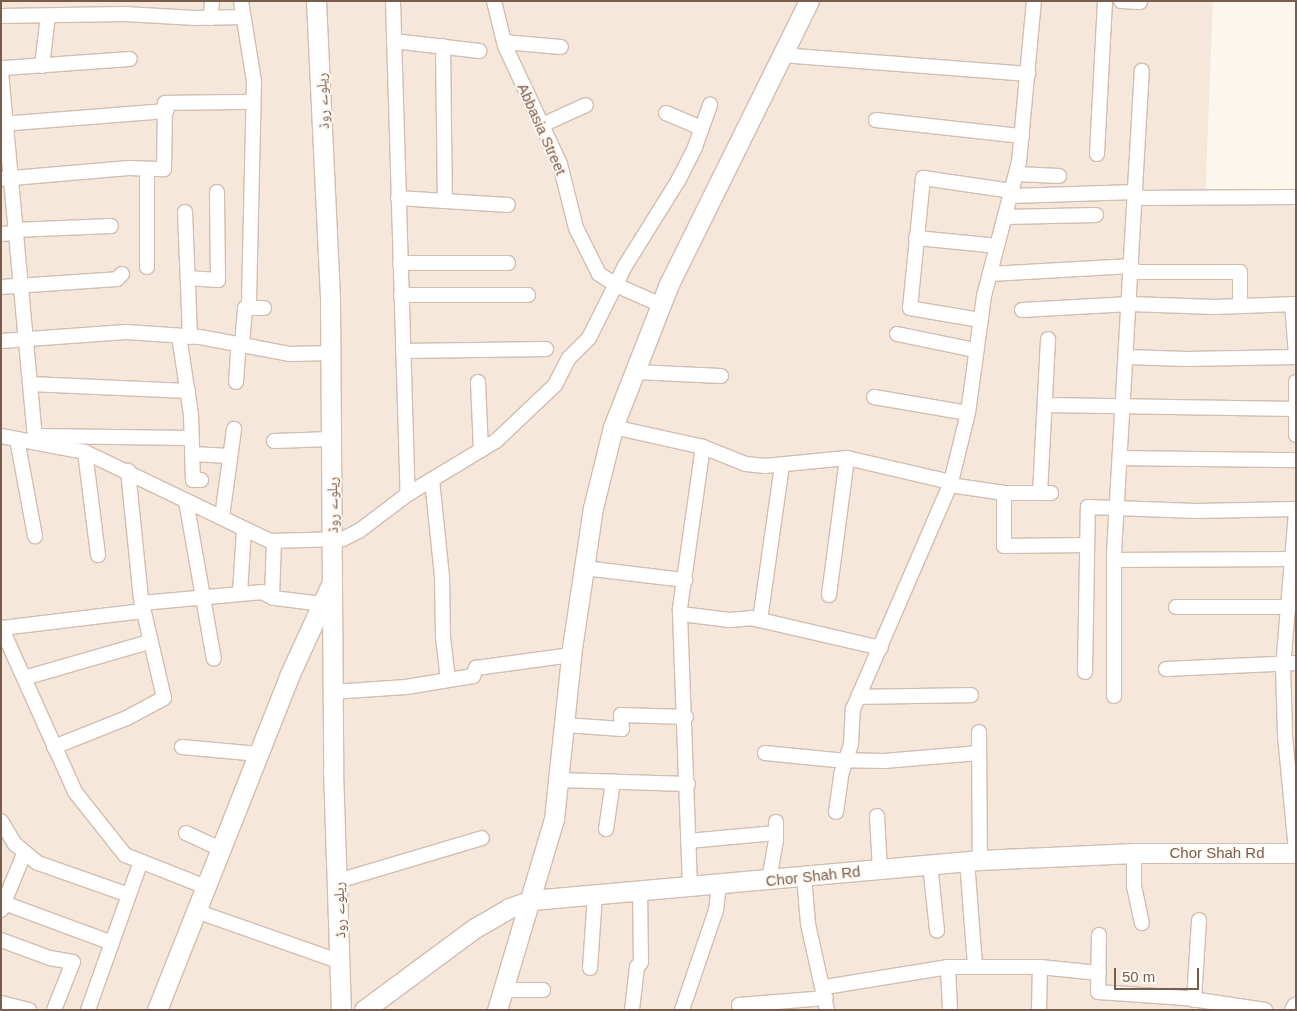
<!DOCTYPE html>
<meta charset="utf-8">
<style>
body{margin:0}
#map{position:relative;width:1297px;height:1011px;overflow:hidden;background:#fdf6ec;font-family:Arial,"Noto Naskh Arabic",sans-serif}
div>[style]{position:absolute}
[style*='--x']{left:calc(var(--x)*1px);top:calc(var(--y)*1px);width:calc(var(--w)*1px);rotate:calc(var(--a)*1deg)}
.residential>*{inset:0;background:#f5e8da}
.roads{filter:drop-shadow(1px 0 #d1beb0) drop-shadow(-1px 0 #d1beb0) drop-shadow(0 1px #d1beb0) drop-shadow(0 -1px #d1beb0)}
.street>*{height:14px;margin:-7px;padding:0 7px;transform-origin:7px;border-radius:7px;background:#fff}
.secondary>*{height:19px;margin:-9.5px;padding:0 9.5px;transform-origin:9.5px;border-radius:9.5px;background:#fff}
span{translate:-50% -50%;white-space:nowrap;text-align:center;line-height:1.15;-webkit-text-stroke:4px #fffaf3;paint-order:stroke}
.street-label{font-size:15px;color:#7a5c4d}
.frame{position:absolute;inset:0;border:2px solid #7a5c4d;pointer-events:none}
.scale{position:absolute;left:1114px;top:968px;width:85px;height:22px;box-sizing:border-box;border:2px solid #7a5c4d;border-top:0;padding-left:6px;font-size:15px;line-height:18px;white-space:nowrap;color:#7a5c4d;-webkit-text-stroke:4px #fffaf3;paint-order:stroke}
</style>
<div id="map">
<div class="residential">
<div style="clip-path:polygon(1px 1px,1213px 1px,1205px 203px,1296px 204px,1296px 1010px,1px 1010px)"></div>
</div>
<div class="roads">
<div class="street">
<div style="--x:241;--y:1;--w:81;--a:80.8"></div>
<div style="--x:254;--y:81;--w:227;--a:91.3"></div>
<div style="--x:393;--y:1;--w:493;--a:88.3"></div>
<div style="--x:494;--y:1;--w:46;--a:76.3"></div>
<div style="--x:505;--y:46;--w:130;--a:65"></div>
<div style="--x:560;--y:164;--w:66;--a:76"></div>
<div style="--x:576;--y:228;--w:51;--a:63.4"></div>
<div style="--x:599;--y:274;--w:20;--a:33"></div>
<div style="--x:616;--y:285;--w:49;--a:24"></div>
<div style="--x:1121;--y:1;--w:19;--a:3"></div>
<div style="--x:1;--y:16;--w:123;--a:-0.9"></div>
<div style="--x:124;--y:14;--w:72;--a:3.2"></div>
<div style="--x:196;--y:18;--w:46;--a:-1.2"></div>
<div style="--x:211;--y:18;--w:17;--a:-87"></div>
<div style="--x:394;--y:41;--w:86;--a:6.7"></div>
<div style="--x:504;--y:42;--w:57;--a:5"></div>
<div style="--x:443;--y:46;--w:155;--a:89.3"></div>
<div style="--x:782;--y:55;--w:247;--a:4.4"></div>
<div style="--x:42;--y:66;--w:50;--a:-83.2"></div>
<div style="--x:1;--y:72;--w:372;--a:84.7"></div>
<div style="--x:1;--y:72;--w:5;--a:-53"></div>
<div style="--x:4;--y:68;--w:126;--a:-4.1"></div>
<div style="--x:666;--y:113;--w:39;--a:23"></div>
<div style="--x:876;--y:120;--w:147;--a:6.3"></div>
<div style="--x:1;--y:124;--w:166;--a:-4.5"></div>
<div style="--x:542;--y:125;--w:48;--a:-24.4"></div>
<div style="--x:1097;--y:154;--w:153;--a:-87"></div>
<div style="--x:147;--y:169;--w:98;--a:90"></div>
<div style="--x:1016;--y:174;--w:43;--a:2.7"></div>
<div style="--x:1;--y:179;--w:128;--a:-4.9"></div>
<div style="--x:129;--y:168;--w:35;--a:2"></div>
<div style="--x:164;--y:169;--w:66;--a:-89.1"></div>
<div style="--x:165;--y:103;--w:88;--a:-0.7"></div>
<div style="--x:1011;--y:196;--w:125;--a:-1.8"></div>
<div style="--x:398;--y:198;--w:110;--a:3.6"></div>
<div style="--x:1135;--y:198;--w:161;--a:-0.4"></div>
<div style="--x:185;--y:212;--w:125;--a:87.7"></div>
<div style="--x:1005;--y:217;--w:91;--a:-1.3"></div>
<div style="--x:15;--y:230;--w:96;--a:-2.4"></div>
<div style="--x:1;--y:234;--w:15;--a:-4"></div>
<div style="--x:916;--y:238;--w:81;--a:5.6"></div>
<div style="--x:400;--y:263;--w:108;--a:0"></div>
<div style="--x:1132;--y:272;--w:108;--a:0"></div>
<div style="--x:1240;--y:272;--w:34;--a:90"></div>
<div style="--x:990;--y:274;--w:142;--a:-3.2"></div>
<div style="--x:188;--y:278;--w:30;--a:4"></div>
<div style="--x:218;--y:280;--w:88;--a:-90.7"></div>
<div style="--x:1;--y:287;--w:116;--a:-3.9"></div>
<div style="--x:117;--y:279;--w:7;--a:-45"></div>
<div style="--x:401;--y:295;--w:127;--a:0"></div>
<div style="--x:1292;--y:304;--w:51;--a:85.5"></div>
<div style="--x:1022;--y:310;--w:108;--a:-3.2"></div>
<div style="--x:1130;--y:304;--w:84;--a:2"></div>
<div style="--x:1214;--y:307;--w:82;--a:-2.1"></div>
<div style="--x:980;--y:320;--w:71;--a:-170.3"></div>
<div style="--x:910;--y:308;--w:131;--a:-84.3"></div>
<div style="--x:923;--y:178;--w:90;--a:8.3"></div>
<div style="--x:897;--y:334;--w:80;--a:11.6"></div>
<div style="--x:179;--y:336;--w:79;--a:81.3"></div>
<div style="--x:191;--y:414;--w:66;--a:88.3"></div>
<div style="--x:193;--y:480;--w:8;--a:0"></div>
<div style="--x:1;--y:341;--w:125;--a:-4.1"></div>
<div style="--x:126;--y:332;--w:74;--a:3.9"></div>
<div style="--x:200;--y:337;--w:92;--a:10.7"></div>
<div style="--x:290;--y:354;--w:40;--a:-1.4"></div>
<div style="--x:242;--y:344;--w:36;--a:-85"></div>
<div style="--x:245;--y:308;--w:19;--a:0"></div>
<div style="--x:403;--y:351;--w:143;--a:-0.8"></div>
<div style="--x:1127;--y:357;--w:59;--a:1.9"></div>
<div style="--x:1186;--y:359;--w:110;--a:-1"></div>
<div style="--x:635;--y:372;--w:86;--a:2.7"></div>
<div style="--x:236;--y:382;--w:39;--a:-86"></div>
<div style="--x:478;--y:382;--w:68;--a:87.5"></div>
<div style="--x:1296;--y:382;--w:53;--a:90"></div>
<div style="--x:30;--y:384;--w:158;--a:2.5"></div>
<div style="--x:874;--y:397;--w:95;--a:9.7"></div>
<div style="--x:1046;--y:405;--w:250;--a:0.9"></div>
<div style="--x:613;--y:427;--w:92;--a:12.5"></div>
<div style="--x:703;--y:447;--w:46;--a:21.6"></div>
<div style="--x:746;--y:464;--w:19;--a:6"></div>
<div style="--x:765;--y:466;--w:82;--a:-5.6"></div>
<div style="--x:847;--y:458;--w:107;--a:13"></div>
<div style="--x:1;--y:436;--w:86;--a:10.8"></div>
<div style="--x:85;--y:452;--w:205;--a:25.7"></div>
<div style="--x:270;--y:541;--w:73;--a:-1.6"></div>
<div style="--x:343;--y:539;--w:18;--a:-27"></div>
<div style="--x:359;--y:531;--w:61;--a:-37.1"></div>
<div style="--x:408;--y:494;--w:103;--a:-31.1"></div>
<div style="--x:496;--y:441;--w:81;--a:-43.5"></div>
<div style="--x:555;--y:385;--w:30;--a:-63"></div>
<div style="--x:569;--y:358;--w:28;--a:-45"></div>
<div style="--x:589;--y:338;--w:80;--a:-63.4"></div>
<div style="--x:625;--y:266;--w:100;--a:-58.1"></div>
<div style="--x:678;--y:181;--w:38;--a:-63"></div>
<div style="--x:695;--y:147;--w:45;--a:-70.3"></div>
<div style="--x:37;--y:436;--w:155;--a:0.7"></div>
<div style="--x:17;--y:439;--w:99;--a:79.5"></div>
<div style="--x:274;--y:441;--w:57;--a:-2"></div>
<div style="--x:85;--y:452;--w:104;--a:82.8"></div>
<div style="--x:192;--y:454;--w:38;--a:3"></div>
<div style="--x:1120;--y:458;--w:176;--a:0.7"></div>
<div style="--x:432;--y:480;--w:98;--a:84.1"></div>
<div style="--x:442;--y:577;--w:60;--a:89"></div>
<div style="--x:443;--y:637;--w:43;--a:83.4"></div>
<div style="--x:950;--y:485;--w:55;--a:8.4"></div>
<div style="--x:1004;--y:493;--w:47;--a:0"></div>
<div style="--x:1004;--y:493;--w:53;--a:90"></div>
<div style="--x:1004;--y:546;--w:83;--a:-0.7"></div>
<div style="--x:1040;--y:493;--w:154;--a:-87"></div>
<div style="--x:186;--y:501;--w:160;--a:80"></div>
<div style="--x:1296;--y:512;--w:156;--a:94.8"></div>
<div style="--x:1283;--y:667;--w:69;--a:88.3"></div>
<div style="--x:1285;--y:736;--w:116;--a:84.5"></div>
<div style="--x:222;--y:517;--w:89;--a:-82.2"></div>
<div style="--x:1114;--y:560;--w:182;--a:-0.3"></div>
<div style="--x:584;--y:568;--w:102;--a:6.8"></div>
<div style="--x:240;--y:593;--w:64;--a:-86.4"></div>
<div style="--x:829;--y:595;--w:138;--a:-82.5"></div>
<div style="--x:272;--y:596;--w:55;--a:-87.9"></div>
<div style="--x:142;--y:603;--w:121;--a:-5.2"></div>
<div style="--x:262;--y:592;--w:13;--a:27"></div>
<div style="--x:274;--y:598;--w:48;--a:7.1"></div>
<div style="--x:1176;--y:607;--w:113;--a:0"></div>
<div style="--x:681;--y:614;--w:49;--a:7"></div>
<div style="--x:730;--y:620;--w:21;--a:-5"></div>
<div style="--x:751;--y:618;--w:133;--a:13"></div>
<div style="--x:760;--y:620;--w:157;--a:-81.9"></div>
<div style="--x:1;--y:627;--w:181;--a:65.8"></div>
<div style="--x:75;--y:792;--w:80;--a:51.6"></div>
<div style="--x:125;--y:855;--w:87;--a:21.6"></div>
<div style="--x:2;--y:628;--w:142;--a:-6.9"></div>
<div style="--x:1166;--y:669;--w:130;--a:-2.6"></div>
<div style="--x:1085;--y:672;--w:165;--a:-89"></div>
<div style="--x:1088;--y:507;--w:108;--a:2.1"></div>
<div style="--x:1196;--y:511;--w:100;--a:-1.1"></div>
<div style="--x:24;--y:678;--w:130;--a:-16.1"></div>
<div style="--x:332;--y:692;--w:74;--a:-3.9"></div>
<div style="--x:406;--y:687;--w:68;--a:-9.3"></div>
<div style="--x:473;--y:676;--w:9;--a:-69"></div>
<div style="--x:476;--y:668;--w:96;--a:-7.8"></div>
<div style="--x:1114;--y:696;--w:143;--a:-90"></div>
<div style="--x:1114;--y:553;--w:483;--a:-86.7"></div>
<div style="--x:858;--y:697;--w:113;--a:-1"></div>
<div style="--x:565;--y:725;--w:57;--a:4"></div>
<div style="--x:622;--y:729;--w:14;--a:-94"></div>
<div style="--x:621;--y:715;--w:65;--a:1.8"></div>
<div style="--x:979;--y:732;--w:128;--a:89.6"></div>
<div style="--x:54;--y:747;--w:79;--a:-21.7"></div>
<div style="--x:127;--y:718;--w:42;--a:-28.4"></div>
<div style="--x:164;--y:698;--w:102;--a:-103.1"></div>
<div style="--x:141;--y:599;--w:129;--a:-95.8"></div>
<div style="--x:182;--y:747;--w:77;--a:5.2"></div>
<div style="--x:765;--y:753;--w:71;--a:5.6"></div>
<div style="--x:836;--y:760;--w:48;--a:1.2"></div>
<div style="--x:884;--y:761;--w:95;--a:-4.8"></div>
<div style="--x:559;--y:780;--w:129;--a:1.8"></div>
<div style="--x:836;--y:812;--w:37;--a:-82"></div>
<div style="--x:841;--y:775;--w:33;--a:-72"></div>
<div style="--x:851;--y:744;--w:35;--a:-87"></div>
<div style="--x:853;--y:709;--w:247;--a:-66.6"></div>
<div style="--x:951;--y:482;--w:71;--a:-76.2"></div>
<div style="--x:968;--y:413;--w:118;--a:-82.2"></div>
<div style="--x:984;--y:296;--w:138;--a:-75.4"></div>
<div style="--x:1019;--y:162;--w:162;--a:-84.7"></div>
<div style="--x:877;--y:816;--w:53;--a:86.8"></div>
<div style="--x:1;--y:821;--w:27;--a:59"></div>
<div style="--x:15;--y:844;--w:30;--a:40"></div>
<div style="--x:38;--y:863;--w:96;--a:19.4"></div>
<div style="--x:606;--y:829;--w:48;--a:-81.5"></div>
<div style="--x:186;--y:833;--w:40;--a:25"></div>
<div style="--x:688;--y:841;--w:88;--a:-5.2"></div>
<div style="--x:1134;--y:853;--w:33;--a:90"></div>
<div style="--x:1134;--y:886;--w:38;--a:78"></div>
<div style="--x:967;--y:861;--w:105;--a:85.6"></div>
<div style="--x:930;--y:864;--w:67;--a:84"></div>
<div style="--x:804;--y:877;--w:47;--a:85.1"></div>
<div style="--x:808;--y:924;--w:88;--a:77.5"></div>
<div style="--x:769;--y:880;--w:40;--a:-80"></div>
<div style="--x:776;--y:841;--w:19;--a:-90"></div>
<div style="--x:338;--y:881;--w:150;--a:-16.6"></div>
<div style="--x:690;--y:887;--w:279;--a:-92.1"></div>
<div style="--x:680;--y:608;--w:163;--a:-81.9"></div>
<div style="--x:4;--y:903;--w:115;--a:20.3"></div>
<div style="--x:1;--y:910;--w:61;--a:-67.7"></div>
<div style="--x:196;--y:911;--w:154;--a:19.4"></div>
<div style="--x:1099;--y:935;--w:57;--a:91"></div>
<div style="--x:1098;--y:992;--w:87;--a:3.9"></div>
<div style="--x:1185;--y:998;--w:81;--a:8.5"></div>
<div style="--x:1;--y:940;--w:52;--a:20.2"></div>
<div style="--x:50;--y:958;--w:23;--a:10"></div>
<div style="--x:73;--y:962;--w:52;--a:111.6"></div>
<div style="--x:948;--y:967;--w:43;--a:87.3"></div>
<div style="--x:590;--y:968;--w:73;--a:-86.1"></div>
<div style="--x:825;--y:987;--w:125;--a:-9.2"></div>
<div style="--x:948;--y:967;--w:92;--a:0"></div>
<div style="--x:1040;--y:967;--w:59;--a:5.8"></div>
<div style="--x:502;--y:990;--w:41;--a:0"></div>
<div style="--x:1194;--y:1000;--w:80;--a:-86.4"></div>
<div style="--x:1;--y:1003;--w:29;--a:14"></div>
<div style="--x:739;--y:1005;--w:87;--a:-4.6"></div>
<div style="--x:88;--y:1010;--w:155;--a:-70.4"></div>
<div style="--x:632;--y:1010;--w:43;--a:-83.4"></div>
<div style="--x:637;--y:967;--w:6;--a:-51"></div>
<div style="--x:641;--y:962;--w:69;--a:-90.8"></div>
<div style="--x:682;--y:1010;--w:106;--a:-71.2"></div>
<div style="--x:716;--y:910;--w:25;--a:-83"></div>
<div style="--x:1039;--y:1010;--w:43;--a:-88.7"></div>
</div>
<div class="secondary">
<div style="--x:316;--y:1;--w:300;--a:87.3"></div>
<div style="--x:330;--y:301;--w:469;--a:89.6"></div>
<div style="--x:333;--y:770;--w:240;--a:88.1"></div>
<div style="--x:157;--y:1010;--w:359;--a:-68.4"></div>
<div style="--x:289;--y:676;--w:98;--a:-65.3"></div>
<div style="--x:364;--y:1010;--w:138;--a:-36.5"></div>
<div style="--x:475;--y:928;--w:39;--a:-30"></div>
<div style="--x:509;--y:908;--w:24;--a:-19"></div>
<div style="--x:532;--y:900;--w:450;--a:-5.1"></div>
<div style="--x:980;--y:860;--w:154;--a:-2.6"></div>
<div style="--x:1134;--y:853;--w:162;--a:0"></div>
<div style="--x:497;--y:1010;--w:199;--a:-73.4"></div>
<div style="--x:554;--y:819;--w:172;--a:-84"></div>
<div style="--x:572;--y:648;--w:142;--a:-81.5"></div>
<div style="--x:593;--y:508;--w:83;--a:-76.1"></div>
<div style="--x:613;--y:427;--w:154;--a:-68.6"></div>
<div style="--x:669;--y:284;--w:316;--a:-63.7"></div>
<div style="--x:1294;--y:1010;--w:4;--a:-63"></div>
</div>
</div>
<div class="street-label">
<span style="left:322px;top:101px;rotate:-93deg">ریلوے روڈ</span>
<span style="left:542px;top:129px;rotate:66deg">Abbasia Street</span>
<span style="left:332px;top:505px;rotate:-91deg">ریلوے روڈ</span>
<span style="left:1217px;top:853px">Chor Shah Rd</span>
<span style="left:813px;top:876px;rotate:-6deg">Chor Shah Rd</span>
<span style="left:339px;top:910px;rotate:-92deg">ریلوے روڈ</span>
</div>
<div class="frame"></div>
<div class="scale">50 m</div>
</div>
